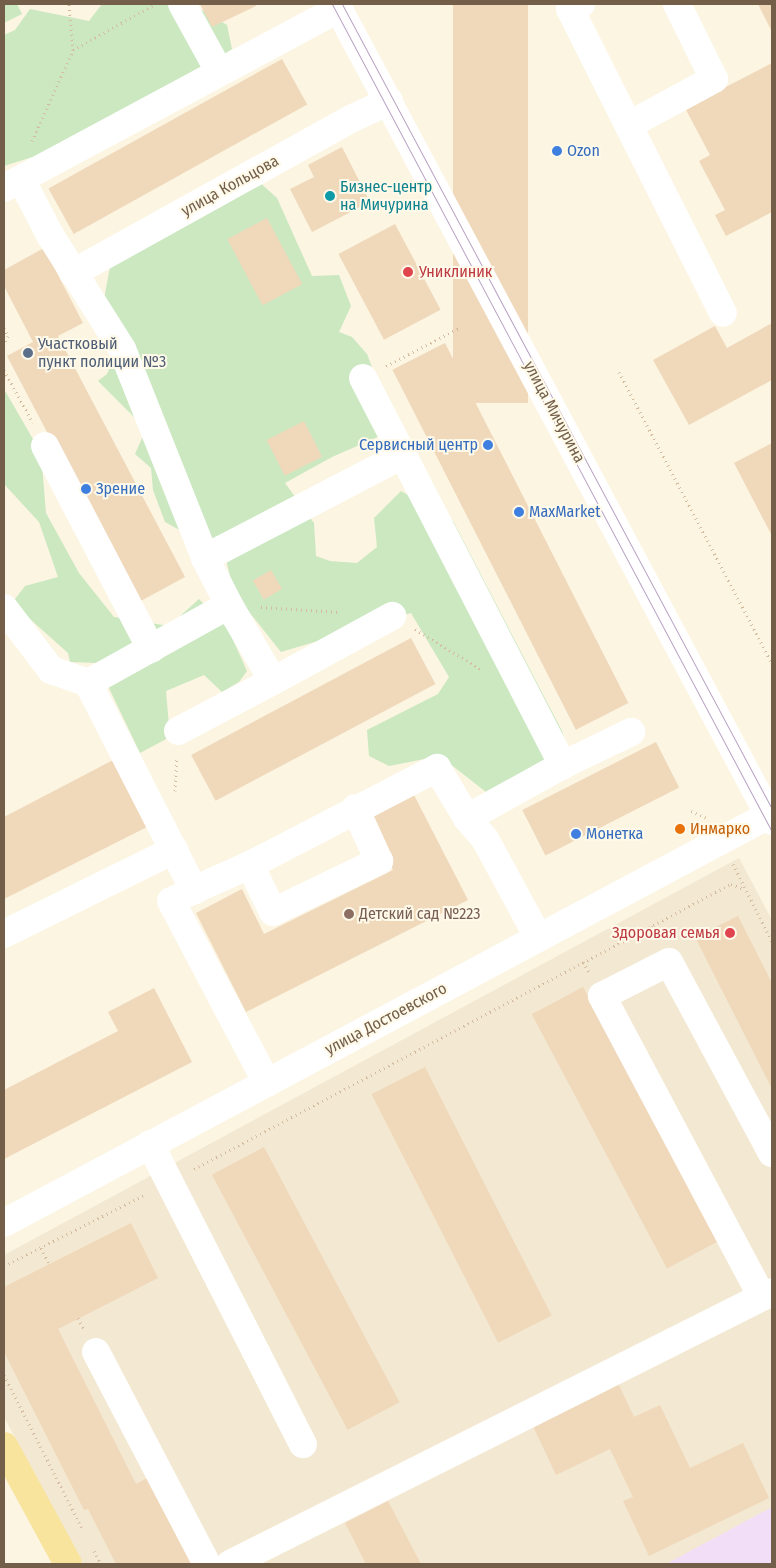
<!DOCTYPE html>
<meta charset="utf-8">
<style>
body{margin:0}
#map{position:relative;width:776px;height:1568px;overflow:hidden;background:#fbf5e2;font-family:"Fira Sans Condensed",sans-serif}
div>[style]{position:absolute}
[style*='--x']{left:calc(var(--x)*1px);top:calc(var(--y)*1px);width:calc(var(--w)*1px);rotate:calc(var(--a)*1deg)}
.residential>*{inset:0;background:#f3e8d1}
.education>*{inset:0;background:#f2dff7}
.green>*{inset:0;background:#cbe8c1}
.building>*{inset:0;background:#f0d8bb;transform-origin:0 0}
.path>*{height:3px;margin-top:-1.5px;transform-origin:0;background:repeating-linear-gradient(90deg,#d4bb9e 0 1px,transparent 0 5px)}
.minor>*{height:28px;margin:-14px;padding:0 14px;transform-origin:14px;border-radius:14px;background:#fff}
.major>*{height:28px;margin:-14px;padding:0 14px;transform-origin:14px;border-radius:14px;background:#f8e49c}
.tram>*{height:1px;margin:-0.5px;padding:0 0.5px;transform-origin:0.5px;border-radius:0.5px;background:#b9a2c4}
.dots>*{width:14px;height:14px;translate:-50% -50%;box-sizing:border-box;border:2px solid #fef9e8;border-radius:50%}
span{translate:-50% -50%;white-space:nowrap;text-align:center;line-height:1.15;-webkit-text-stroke:4px #fef9e8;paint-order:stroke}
.shop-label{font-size:16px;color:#366cbe}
.left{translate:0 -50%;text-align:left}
.right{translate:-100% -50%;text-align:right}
.street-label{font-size:16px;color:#725e49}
.culture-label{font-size:16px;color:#0d838f}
.health-label{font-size:16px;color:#be3a42}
.service-label{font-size:16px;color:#4e5e75}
.food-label{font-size:16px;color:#c56008}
.education-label{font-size:16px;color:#785e54}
.frame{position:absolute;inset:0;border:5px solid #725e49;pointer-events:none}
</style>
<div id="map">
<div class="residential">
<div style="clip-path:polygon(739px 858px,772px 920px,772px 1564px,83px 1564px,4px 1417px,4px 1255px)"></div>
</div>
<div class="education">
<div style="clip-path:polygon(772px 1507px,772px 1564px,666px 1564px)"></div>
</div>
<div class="green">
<div style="clip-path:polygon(4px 4px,17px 4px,22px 14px,4px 23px)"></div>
<div style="clip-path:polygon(102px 4px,191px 4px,227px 25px,232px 49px,152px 102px,61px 148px,4px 166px,4px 35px,15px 30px,30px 9px,89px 21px)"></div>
<div style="clip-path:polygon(257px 180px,277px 198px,312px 276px,339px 275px,351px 306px,339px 332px,352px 337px,367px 354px,392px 421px,380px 436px,332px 457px,285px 483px,314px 523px,316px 556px,330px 561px,357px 563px,377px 547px,374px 518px,401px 491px,453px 521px,562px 731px,568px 752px,486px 792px,440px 756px,389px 766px,369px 756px,367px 730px,438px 694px,449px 677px,411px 613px,281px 652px,234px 593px,225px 555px,165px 522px,153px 490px,151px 468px,135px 454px,146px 429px,98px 381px,107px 374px,119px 347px,101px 315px,110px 267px)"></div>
<div style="clip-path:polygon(4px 389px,41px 453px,46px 513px,79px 573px,114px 617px,169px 626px,199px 599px,228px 629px,247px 671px,239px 682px,222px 692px,204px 675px,166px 691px,170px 737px,140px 753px,97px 663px,70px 662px,68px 653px,12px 603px,25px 586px,58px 577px,39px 522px,4px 484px)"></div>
</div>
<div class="building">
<div style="clip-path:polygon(200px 4px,255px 4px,256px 6px,212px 27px)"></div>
<div style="left:453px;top:4px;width:75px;height:399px"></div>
<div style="clip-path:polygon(758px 4px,772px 4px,772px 32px)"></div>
<div style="left:282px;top:59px;width:52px;height:267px;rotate:61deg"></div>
<div style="clip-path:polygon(772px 63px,772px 212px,726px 236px,715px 215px,725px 210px,699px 161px,710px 155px,685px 108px)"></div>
<div style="clip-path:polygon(342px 147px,370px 202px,312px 232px,290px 189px,314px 177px,308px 165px)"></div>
<div style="left:267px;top:218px;width:75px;height:45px;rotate:62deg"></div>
<div style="left:395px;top:224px;width:97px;height:64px;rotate:62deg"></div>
<div style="clip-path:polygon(44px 248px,83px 323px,58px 336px,185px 577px,137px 603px,7px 356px,33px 342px,4px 286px,4px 270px)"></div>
<div style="clip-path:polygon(772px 323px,772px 380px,689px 425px,653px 360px,715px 326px,727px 348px)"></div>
<div style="left:445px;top:343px;width:404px;height:59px;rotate:63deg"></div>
<div style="left:304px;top:421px;width:40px;height:42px;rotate:63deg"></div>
<div style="clip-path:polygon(772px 443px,772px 536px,734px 463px)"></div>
<div style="left:271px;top:570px;width:22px;height:21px;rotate:60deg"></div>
<div style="left:411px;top:638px;width:52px;height:249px;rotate:62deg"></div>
<div style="left:656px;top:742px;width:51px;height:150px;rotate:63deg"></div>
<div style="clip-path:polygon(117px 758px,151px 825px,4px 899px,4px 817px)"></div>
<div style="clip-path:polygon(414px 795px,468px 900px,246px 1012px,196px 913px,242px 889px,264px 934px,393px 870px,367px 819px)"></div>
<div style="clip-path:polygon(738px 916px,772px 983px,772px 1089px,695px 937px)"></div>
<div style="left:583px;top:987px;width:288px;height:58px;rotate:62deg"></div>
<div style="clip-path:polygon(154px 988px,192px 1062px,4px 1159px,4px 1090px,118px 1031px,108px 1012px)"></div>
<div style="left:425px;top:1067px;width:279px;height:60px;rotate:63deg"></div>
<div style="left:264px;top:1147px;width:289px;height:59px;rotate:62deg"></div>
<div style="clip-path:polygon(131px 1223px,158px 1278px,58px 1329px,136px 1484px,149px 1477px,193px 1564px,116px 1564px,88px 1509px,84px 1510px,4px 1352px,4px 1287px)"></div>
<div style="clip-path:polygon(618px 1383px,634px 1417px,660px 1405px,690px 1468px,743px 1443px,769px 1498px,649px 1556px,623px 1501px,633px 1497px,610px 1449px,556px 1475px,532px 1424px)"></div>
<div style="clip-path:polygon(388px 1501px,421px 1564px,366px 1564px,345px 1523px)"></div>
</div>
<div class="path">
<div style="--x:73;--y:50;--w:94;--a:-29.3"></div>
<div style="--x:32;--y:141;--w:100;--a:-65.7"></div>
<div style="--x:73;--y:50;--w:46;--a:-95"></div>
<div style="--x:4;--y:328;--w:9;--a:63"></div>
<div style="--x:8;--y:336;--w:10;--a:114"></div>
<div style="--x:386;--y:366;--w:82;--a:-27.5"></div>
<div style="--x:4;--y:370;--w:60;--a:61.3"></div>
<div style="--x:619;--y:372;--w:329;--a:62.3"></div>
<div style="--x:261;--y:607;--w:79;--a:3.6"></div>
<div style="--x:415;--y:629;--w:79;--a:31.5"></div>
<div style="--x:175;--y:791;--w:34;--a:-87"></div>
<div style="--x:691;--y:811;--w:17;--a:24"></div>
<div style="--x:733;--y:864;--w:87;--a:63.4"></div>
<div style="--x:651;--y:926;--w:12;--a:66"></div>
<div style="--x:583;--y:962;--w:13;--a:58"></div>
<div style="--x:194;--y:1169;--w:608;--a:-27.96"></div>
<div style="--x:731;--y:884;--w:14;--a:21"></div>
<div style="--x:41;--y:1248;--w:18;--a:63"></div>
<div style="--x:4;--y:1266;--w:159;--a:-26.9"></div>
<div style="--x:78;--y:1318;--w:13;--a:61"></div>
<div style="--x:4;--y:1375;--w:172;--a:63"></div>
<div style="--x:94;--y:1551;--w:15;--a:62"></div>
</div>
<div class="minor">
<div style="--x:182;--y:4;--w:77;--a:61.1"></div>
<div style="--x:336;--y:4;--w:926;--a:61.91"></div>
<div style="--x:581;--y:4;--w:12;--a:156"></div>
<div style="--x:570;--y:9;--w:340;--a:63.3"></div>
<div style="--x:629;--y:125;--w:97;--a:-28.4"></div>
<div style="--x:714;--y:79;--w:84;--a:-116.3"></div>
<div style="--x:21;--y:179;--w:360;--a:-28.2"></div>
<div style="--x:4;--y:188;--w:19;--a:-28"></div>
<div style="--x:21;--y:179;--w:63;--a:62.6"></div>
<div style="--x:50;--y:235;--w:135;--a:57.7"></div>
<div style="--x:122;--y:349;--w:225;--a:68.3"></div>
<div style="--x:205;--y:558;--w:53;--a:62.9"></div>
<div style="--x:229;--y:605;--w:161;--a:151"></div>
<div style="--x:88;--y:683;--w:233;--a:62.9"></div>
<div style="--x:194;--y:890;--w:25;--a:154"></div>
<div style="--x:171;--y:901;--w:206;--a:62.2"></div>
<div style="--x:73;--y:273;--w:320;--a:-29"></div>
<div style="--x:353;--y:118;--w:40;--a:-25"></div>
<div style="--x:363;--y:378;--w:436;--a:62.7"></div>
<div style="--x:563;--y:765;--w:76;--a:-25.9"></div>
<div style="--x:45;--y:446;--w:229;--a:62.4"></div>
<div style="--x:205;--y:558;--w:221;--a:-27.5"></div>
<div style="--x:4;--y:608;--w:78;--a:52.8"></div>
<div style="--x:51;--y:670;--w:39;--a:19"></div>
<div style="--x:273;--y:681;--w:136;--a:-28.6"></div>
<div style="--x:178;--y:731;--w:107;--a:-27.8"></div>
<div style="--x:273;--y:681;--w:88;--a:-120.1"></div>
<div style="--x:250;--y:865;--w:52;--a:63.9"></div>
<div style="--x:273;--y:912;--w:118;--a:-25.7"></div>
<div style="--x:379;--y:861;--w:58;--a:-114.4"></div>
<div style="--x:194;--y:890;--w:61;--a:-24.1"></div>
<div style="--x:250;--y:865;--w:211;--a:-27.4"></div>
<div style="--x:437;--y:768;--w:58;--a:59"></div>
<div style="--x:4;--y:934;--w:190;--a:-26.3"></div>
<div style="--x:538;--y:937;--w:111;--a:-118.4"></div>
<div style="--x:485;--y:839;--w:28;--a:-131"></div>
<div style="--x:467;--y:818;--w:110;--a:-28.9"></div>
<div style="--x:150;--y:1144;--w:337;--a:63"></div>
<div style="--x:4;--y:1223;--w:867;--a:-28.07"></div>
<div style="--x:762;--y:1297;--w:341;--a:-118"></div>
<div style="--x:602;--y:996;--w:75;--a:-26.9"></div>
<div style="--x:669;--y:962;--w:217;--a:61.7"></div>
<div style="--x:96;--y:1352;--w:239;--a:62.4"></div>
<div style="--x:230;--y:1564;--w:606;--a:-26.65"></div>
</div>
<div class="major">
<div style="--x:4;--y:1446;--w:134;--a:61.5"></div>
</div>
<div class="tram">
<div style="--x:332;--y:4;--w:938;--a:62.01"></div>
<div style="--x:342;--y:4;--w:913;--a:61.89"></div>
</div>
<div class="dots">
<div style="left:557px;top:151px;background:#3f7fe0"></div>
<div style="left:330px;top:196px;background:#0f9aa8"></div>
<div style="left:408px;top:272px;background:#e0444e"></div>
<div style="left:28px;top:353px;background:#5c6f8a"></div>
<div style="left:488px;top:445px;background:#3f7fe0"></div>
<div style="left:86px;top:489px;background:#3f7fe0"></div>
<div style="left:519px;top:512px;background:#3f7fe0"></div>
<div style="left:680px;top:829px;background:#e8710a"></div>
<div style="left:576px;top:834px;background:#3f7fe0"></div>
<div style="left:349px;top:914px;background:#8d6e63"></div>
<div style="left:730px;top:933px;background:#e0444e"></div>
</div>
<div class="shop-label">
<span class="left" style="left:567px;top:151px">Ozon</span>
<span class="right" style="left:478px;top:445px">Сервисный центр</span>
<span class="left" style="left:96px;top:489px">Зрение</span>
<span class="left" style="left:529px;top:512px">MaxMarket</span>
<span class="left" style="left:586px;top:834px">Монетка</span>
</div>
<div class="street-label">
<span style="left:230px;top:186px;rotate:-29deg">улица Кольцова</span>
<span style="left:554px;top:412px;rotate:62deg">улица Мичурина</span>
<span style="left:386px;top:1019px;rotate:-28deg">улица Достоевского</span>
</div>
<div class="culture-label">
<span class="left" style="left:340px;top:196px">Бизнес-центр<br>на Мичурина</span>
</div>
<div class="health-label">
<span class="left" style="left:419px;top:272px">Униклиник</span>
<span class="right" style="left:720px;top:933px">Здоровая семья</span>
</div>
<div class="service-label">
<span class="left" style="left:38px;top:353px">Участковый<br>пункт полиции №3</span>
</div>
<div class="food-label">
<span class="left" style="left:690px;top:829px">Инмарко</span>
</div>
<div class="education-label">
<span class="left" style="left:359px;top:914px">Детский сад №223</span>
</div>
<div class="frame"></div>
</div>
